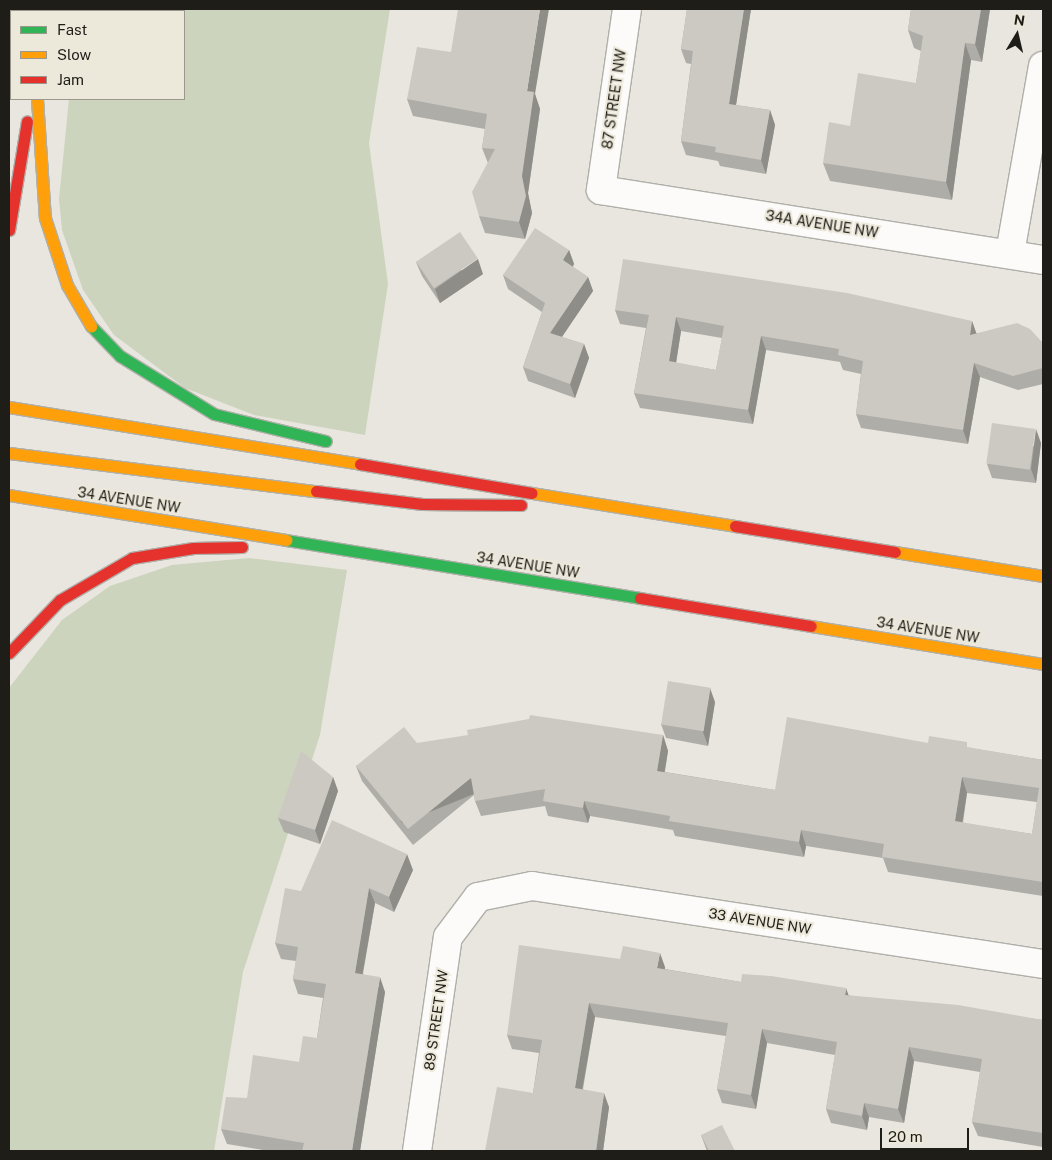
<!DOCTYPE html>
<style>
body{margin:0}
#map{position:relative;width:1052px;height:1160px;overflow:hidden;background:#e8e6de;font-family:"Public Sans",sans-serif}
div>[style]{position:absolute}
[style*='--x']{left:calc(var(--x)*1px);top:calc(var(--y)*1px);width:calc(var(--w)*1px);rotate:calc(var(--a)*1deg)}
.green>*{inset:0;background:#cdd4be}
.roads{filter:drop-shadow(1px 0 #b0afa9) drop-shadow(-1px 0 #b0afa9) drop-shadow(0 1px #b0afa9) drop-shadow(0 -1px #b0afa9)}
.street>*{height:28px;margin:-14px;padding:0 14px;transform-origin:14px;border-radius:14px;background:#fcfbfa}
.fast>*{height:11px;margin:-5.5px;padding:0 5.5px;transform-origin:5.5px;border-radius:5.5px;background:#30b455}
.slow>*{height:11px;margin:-5.5px;padding:0 5.5px;transform-origin:5.5px;border-radius:5.5px;background:#ff9f0a}
.jam>*{height:11px;margin:-5.5px;padding:0 5.5px;transform-origin:5.5px;border-radius:5.5px;background:#e5322d}
.wall>*{inset:0;background:#afada8}
.shaded-wall>*{inset:0;background:#8f8d88;transform-origin:0 0}
.building>*{inset:0;background:#ccc9c3;transform-origin:0 0}
span{translate:-50% -50%;white-space:nowrap;text-align:center;line-height:1.15;-webkit-text-stroke:4px #ece8da;paint-order:stroke}
.street-label{font-size:14px;color:#1f1d18}
.frame{position:absolute;inset:0;border:10px solid #1f1d18;pointer-events:none}
.legend{position:absolute;left:10px;top:10px;width:175px;height:90px;box-sizing:border-box;background:#ece8da;border:1px solid #9a978c;margin:0;padding:6px 9px;list-style:none;font-size:15px;color:#1f1d18}
.legend li{display:flex;align-items:center;gap:10px;height:25px}
.legend b{width:25px;border:1px solid #9a978c}
.north{position:absolute;left:992px;top:10px;width:50px;height:50px;-webkit-text-stroke:4px #ece8da;paint-order:stroke;rotate:9deg;font-size:14px;font-weight:700;line-height:20px;text-align:center;color:#1f1d18}
.north::after{content:'';display:block;margin:auto;width:18px;height:22px;background:#1f1d18;clip-path:polygon(50% 0,100% 100%,50% 72%,0 100%)}
.scale{position:absolute;left:880px;top:1128px;width:89px;height:22px;box-sizing:border-box;border:2px solid #1f1d18;border-top:0;padding-left:6px;font-size:15px;line-height:18px;white-space:nowrap;color:#1f1d18;-webkit-text-stroke:4px #ece8da;paint-order:stroke}
</style>
<div id="map">
<div class="green">
<div style="clip-path:polygon(83px 9px,390px 9px,369px 143px,388px 284px,365px 435px,254px 415px,185px 388px,114px 335px,83px 290px,62px 230px,59px 199px,69px 99px,184px 99px,184px 11px)"></div>
<div style="clip-path:polygon(249px 558px,347px 570px,320px 735px,243px 972px,214px 1151px,9px 1151px,9px 688px,62px 620px,110px 586px,172px 565px)"></div>
</div>
<div class="roads">
<div class="street">
<div style="--x:627;--y:9;--w:183;--a:98.2"></div>
<div style="--x:601;--y:190;--w:448;--a:9"></div>
<div style="--x:1010;--y:253;--w:190;--a:-80"></div>
<div style="--x:417;--y:1151;--w:216;--a:-81.8"></div>
<div style="--x:448;--y:937;--w:50;--a:-53.1"></div>
<div style="--x:478;--y:897;--w:55;--a:-11.5"></div>
<div style="--x:532;--y:886;--w:517;--a:8.68"></div>
</div>
<div class="fast">
<div style="--x:91;--y:326;--w:42;--a:46"></div>
<div style="--x:120;--y:356;--w:110;--a:31.7"></div>
<div style="--x:214;--y:414;--w:115;--a:13.6"></div>
<div style="--x:286;--y:540;--w:359;--a:9.3"></div>
</div>
<div class="slow">
<div style="--x:45;--y:11;--w:2;--a:-63"></div>
<div style="--x:37;--y:99;--w:119;--a:86.2"></div>
<div style="--x:45;--y:218;--w:71;--a:71.8"></div>
<div style="--x:67;--y:285;--w:48;--a:59.7"></div>
<div style="--x:9;--y:407;--w:356;--a:9.2"></div>
<div style="--x:9;--y:453;--w:309;--a:7.1"></div>
<div style="--x:532;--y:493;--w:206;--a:9.2"></div>
<div style="--x:9;--y:495;--w:281;--a:9.2"></div>
<div style="--x:895;--y:552;--w:150;--a:9.2"></div>
<div style="--x:811;--y:626;--w:235;--a:9.3"></div>
</div>
<div class="jam">
<div style="--x:9;--y:230;--w:110;--a:-80.6"></div>
<div style="--x:360;--y:464;--w:174;--a:9.6"></div>
<div style="--x:316;--y:491;--w:107;--a:7"></div>
<div style="--x:422;--y:504;--w:99;--a:0.6"></div>
<div style="--x:735;--y:526;--w:162;--a:9.2"></div>
<div style="--x:640;--y:598;--w:173;--a:9.3"></div>
<div style="--x:9;--y:653;--w:74;--a:-46.1"></div>
<div style="--x:60;--y:600;--w:83;--a:-30.3"></div>
<div style="--x:132;--y:558;--w:62;--a:-9.3"></div>
<div style="--x:193;--y:548;--w:49;--a:-1.2"></div>
</div>
</div>
<div class="wall">
<div style="clip-path:polygon(687px 9px,751px 9px,736px 105px,770px 110px,775px 125px,766px 174px,720px 166px,718px 161px,686px 155px,681px 141px,691px 64px,686px 63px,681px 49px)"></div>
<div style="clip-path:polygon(911px 9px,990px 9px,982px 62px,971px 60px,952px 200px,830px 181px,823px 163px,850px 126px,916px 83px,921px 51px,914px 48px,908px 30px)"></div>
<div style="clip-path:polygon(535px 94px,540px 109px,528px 193px,532px 213px,525px 239px,485px 233px,479px 216px,488px 163px,482px 148px,485px 129px,413px 116px,407px 99px)"></div>
<div style="clip-path:polygon(569px 250px,574px 264px,573px 267px,588px 277px,593px 291px,562px 337px,584px 344px,589px 358px,575px 398px,528px 381px,523px 367px,542px 312px,508px 289px,503px 275px)"></div>
<div style="clip-path:polygon(416px 262px,483px 274px,440px 303px,422px 276px)"></div>
<div style="clip-path:polygon(evenodd,615px 310px,972px 321px,976px 333px,1043px 343px,1043px 384px,1018px 390px,980px 377px,968px 444px,861px 428px,856px 414px,861px 374px,843px 370px,840px 362px,766px 350px,753px 424px,640px 408px,634px 393px,646px 328px,620px 324px,615px 310px,681px 331px,722px 338px,716px 370px,676px 363px,681px 331px)"></div>
<div style="clip-path:polygon(1041px 443px,1036px 483px,992px 478px,987px 464px)"></div>
<div style="clip-path:polygon(715px 702px,708px 746px,666px 738px,661px 724px)"></div>
<div style="clip-path:polygon(evenodd,663px 735px,668px 751px,665px 772px,775px 790px,928px 743px,970px 748px,1043px 760px,1043px 896px,888px 872px,883px 858px,806px 846px,804px 857px,675px 836px,673px 830px,590px 816px,588px 823px,548px 816px,545px 806px,481px 816px,475px 801px,474px 795px,413px 845px,362px 781px,356px 766px,417px 743px,663px 735px,967px 793px,1037px 802px,1032px 834px,963px 823px,967px 793px)"></div>
<div style="clip-path:polygon(333px 777px,338px 791px,320px 844px,284px 832px,278px 818px)"></div>
<div style="clip-path:polygon(413px 870px,394px 912px,375px 903px,363px 974px,385px 992px,360px 1151px,269px 1151px,227px 1144px,221px 1129px,247px 1098px,299px 1062px,317px 1038px,323px 998px,298px 994px,293px 979px,296px 961px,281px 959px,275px 943px,301px 891px)"></div>
<div style="clip-path:polygon(665px 967px,665px 969px,741px 982px,1043px 1020px,1043px 1147px,978px 1136px,972px 1122px,980px 1072px,914px 1061px,904px 1123px,869px 1117px,867px 1130px,831px 1123px,826px 1109px,835px 1055px,767px 1043px,756px 1109px,722px 1103px,717px 1089px,726px 1036px,595px 1017px,583px 1089px,609px 1107px,603px 1151px,485px 1151px,533px 1093px,539px 1053px,512px 1049px,507px 1035px)"></div>
<div style="clip-path:polygon(701px 1135px,735px 1151px,707px 1151px)"></div>
</div>
<div class="shaded-wall">
<div style="clip-path:polygon(540px 9px,549px 9px,535px 94px,540px 109px,528px 193px,532px 213px,525px 239px,519px 222px,527px 91px)"></div>
<div style="clip-path:polygon(744px 9px,751px 9px,734px 118px,729px 104px)"></div>
<div style="clip-path:polygon(981px 9px,990px 9px,982px 62px,975px 44px)"></div>
<div style="clip-path:polygon(965px 43px,971px 60px,952px 200px,946px 182px)"></div>
<div style="clip-path:polygon(770px 110px,775px 125px,766px 174px,761px 160px)"></div>
<div style="clip-path:polygon(569px 250px,574px 264px,568px 274px,563px 260px)"></div>
<div style="clip-path:polygon(478px 259px,483px 274px,440px 303px,435px 289px)"></div>
<div style="clip-path:polygon(588px 277px,593px 291px,555px 347px,550px 333px)"></div>
<div style="clip-path:polygon(676px 317px,681px 331px,674px 376px,669px 361px)"></div>
<div style="clip-path:polygon(972px 321px,977px 335px,970px 335px)"></div>
<div style="clip-path:polygon(761px 336px,766px 350px,753px 424px,748px 410px)"></div>
<div style="clip-path:polygon(584px 344px,589px 358px,575px 398px,570px 384px)"></div>
<div style="clip-path:polygon(974px 363px,980px 377px,968px 444px,963px 430px)"></div>
<div style="clip-path:polygon(1036px 429px,1041px 443px,1036px 483px,1031px 469px)"></div>
<div style="clip-path:polygon(710px 688px,715px 702px,708px 746px,703px 732px)"></div>
<div style="clip-path:polygon(663px 735px,668px 751px,662px 786px,657px 771px)"></div>
<div style="clip-path:polygon(333px 777px,338px 791px,320px 844px,315px 830px)"></div>
<div style="clip-path:polygon(962px 777px,967px 793px,960px 837px,955px 821px)"></div>
<div style="left:471px;top:778px;width:16px;height:81px;rotate:68deg"></div>
<div style="clip-path:polygon(584px 801px,590px 816px,588px 823px,583px 808px)"></div>
<div style="clip-path:polygon(801px 830px,806px 846px,804px 857px,799px 842px)"></div>
<div style="clip-path:polygon(407px 854px,413px 870px,394px 912px,389px 897px)"></div>
<div style="clip-path:polygon(369px 888px,375px 903px,360px 988px,355px 973px)"></div>
<div style="clip-path:polygon(660px 953px,665px 967px,663px 982px,657px 968px)"></div>
<div style="clip-path:polygon(380px 977px,385px 992px,360px 1151px,352px 1151px)"></div>
<div style="clip-path:polygon(846px 988px,851px 1002px,845px 995px)"></div>
<div style="clip-path:polygon(589px 1003px,595px 1017px,580px 1102px,575px 1088px)"></div>
<div style="clip-path:polygon(762px 1029px,767px 1043px,756px 1109px,751px 1095px)"></div>
<div style="clip-path:polygon(909px 1047px,914px 1061px,904px 1123px,898px 1109px)"></div>
<div style="clip-path:polygon(604px 1093px,609px 1107px,603px 1151px,596px 1151px)"></div>
<div style="clip-path:polygon(864px 1103px,869px 1117px,867px 1130px,862px 1116px)"></div>
</div>
<div class="building">
<div style="clip-path:polygon(458px 9px,540px 9px,527px 91px,534px 92px,522px 176px,526px 196px,519px 222px,479px 216px,472px 192px,495px 149px,482px 148px,487px 114px,407px 99px,417px 47px,451px 52px)"></div>
<div style="clip-path:polygon(687px 9px,744px 9px,729px 104px,770px 110px,761px 160px,715px 152px,716px 147px,681px 141px,693px 51px,681px 49px)"></div>
<div style="clip-path:polygon(911px 9px,981px 9px,975px 44px,965px 43px,946px 182px,823px 163px,829px 122px,850px 126px,858px 73px,916px 83px,923px 36px,908px 30px)"></div>
<div style="clip-path:polygon(535px 228px,569px 250px,563px 260px,588px 277px,550px 333px,584px 344px,570px 384px,523px 367px,545px 303px,503px 275px)"></div>
<div style="left:460px;top:232px;width:32px;height:53px;rotate:56deg"></div>
<div style="clip-path:polygon(evenodd,623px 259px,847px 293px,972px 321px,970px 335px,1017px 323px,1030px 329px,1043px 343px,1043px 368px,1013px 376px,974px 363px,963px 430px,856px 414px,863px 361px,838px 355px,839px 349px,761px 336px,748px 410px,634px 393px,649px 315px,615px 310px,623px 259px,676px 317px,724px 326px,716px 370px,669px 361px,676px 317px)"></div>
<div style="left:992px;top:423px;width:44px;height:41px;rotate:8deg"></div>
<div style="clip-path:polygon(1043px 427px,1043px 438px,1042px 438px)"></div>
<div style="left:668px;top:681px;width:43px;height:44px;rotate:9deg"></div>
<div style="clip-path:polygon(evenodd,530px 715px,663px 735px,657px 771px,775px 790px,787px 717px,928px 743px,929px 736px,967px 742px,967px 747px,1043px 760px,1043px 882px,882px 857px,884px 844px,801px 830px,799px 842px,669px 821px,670px 816px,584px 801px,583px 808px,543px 801px,545px 789px,475px 801px,471px 778px,408px 829px,356px 766px,404px 727px,417px 743px,468px 735px,467px 730px,529px 719px,530px 715px,962px 777px,1039px 788px,1032px 834px,955px 821px,962px 777px)"></div>
<div style="clip-path:polygon(301px 751px,333px 777px,315px 830px,278px 818px)"></div>
<div style="clip-path:polygon(332px 820px,407px 854px,389px 897px,369px 888px,355px 973px,380px 977px,352px 1151px,302px 1151px,304px 1143px,221px 1129px,226px 1097px,247px 1098px,253px 1055px,299px 1062px,303px 1036px,317px 1038px,326px 984px,293px 979px,298px 947px,275px 943px,285px 888px,301px 891px)"></div>
<div style="clip-path:polygon(519px 945px,620px 959px,623px 946px,660px 953px,657px 968px,741px 982px,742px 974px,771px 976px,846px 988px,845px 995px,958px 1005px,1043px 1020px,1043px 1133px,972px 1122px,982px 1059px,909px 1047px,898px 1109px,864px 1103px,862px 1116px,826px 1109px,837px 1042px,762px 1029px,751px 1095px,717px 1089px,728px 1023px,589px 1003px,575px 1088px,604px 1093px,596px 1151px,485px 1151px,497px 1087px,533px 1093px,542px 1040px,507px 1035px)"></div>
<div style="clip-path:polygon(722px 1125px,735px 1151px,709px 1151px,701px 1135px)"></div>
</div>
<div class="street-label">
<span style="left:614px;top:99px;rotate:-82deg">87 STREET NW</span>
<span style="left:822px;top:224px;rotate:9deg">34A AVENUE NW</span>
<span style="left:129px;top:500px;rotate:9deg">34 AVENUE NW</span>
<span style="left:528px;top:565px;rotate:9deg">34 AVENUE NW</span>
<span style="left:928px;top:630px;rotate:9deg">34 AVENUE NW</span>
<span style="left:760px;top:921px;rotate:9deg">33 AVENUE NW</span>
<span style="left:436px;top:1020px;rotate:-82deg">89 STREET NW</span>
</div>
<div class="frame"></div>
<ul class="legend">
<li><b style="height:6px;background:#30b455"></b>Fast</li>
<li><b style="height:6px;background:#ff9f0a"></b>Slow</li>
<li><b style="height:6px;background:#e5322d"></b>Jam</li>
</ul>
<div class="north">N</div>
<div class="scale">20 m</div>
</div>
